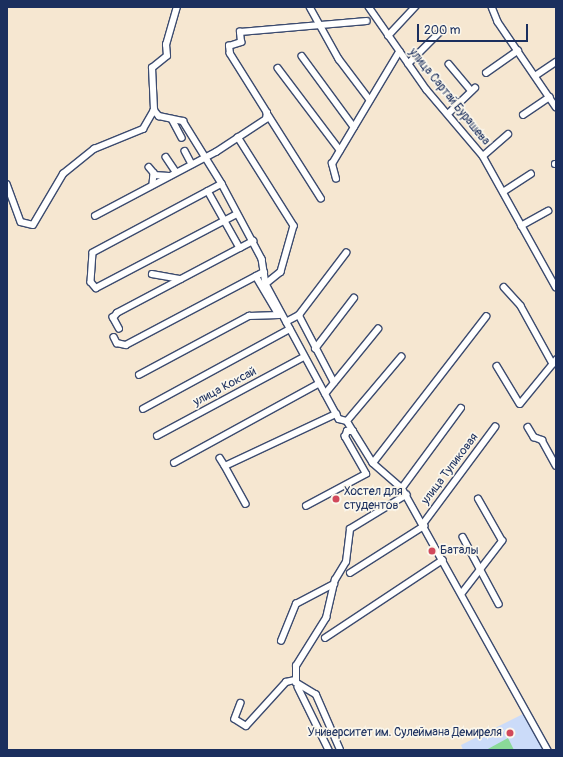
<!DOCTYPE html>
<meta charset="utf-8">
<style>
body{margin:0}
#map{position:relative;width:563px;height:757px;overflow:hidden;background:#f6e7d1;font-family:Pangolin,sans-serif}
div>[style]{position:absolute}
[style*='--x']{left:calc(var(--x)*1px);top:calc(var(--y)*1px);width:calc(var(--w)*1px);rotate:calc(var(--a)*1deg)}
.built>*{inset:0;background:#cbdbf9}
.green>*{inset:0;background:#8ad998}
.roads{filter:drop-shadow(1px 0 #3c4b6f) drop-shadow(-1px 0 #3c4b6f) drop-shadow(0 1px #3c4b6f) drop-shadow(0 -1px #3c4b6f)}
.minor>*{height:5.5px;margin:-2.75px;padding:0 2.75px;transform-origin:2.75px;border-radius:2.75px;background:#fff}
.dots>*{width:11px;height:11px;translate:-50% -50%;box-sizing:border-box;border:2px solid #fbf7ec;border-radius:50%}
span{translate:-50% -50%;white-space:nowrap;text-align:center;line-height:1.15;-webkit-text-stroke:3.5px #fbf7ec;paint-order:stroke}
.street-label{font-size:12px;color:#1b2f5e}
.poi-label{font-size:12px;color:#1b2f5e}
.left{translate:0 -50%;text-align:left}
.right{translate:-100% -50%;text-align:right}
.frame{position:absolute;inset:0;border:8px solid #1b2f5e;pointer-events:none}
.scale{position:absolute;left:417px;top:24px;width:111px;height:18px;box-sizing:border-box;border:2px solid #1b2f5e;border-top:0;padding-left:5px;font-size:12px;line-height:14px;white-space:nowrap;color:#1b2f5e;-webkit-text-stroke:3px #fbf7ec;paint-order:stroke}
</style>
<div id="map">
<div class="built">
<div style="clip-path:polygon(525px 713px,545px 750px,463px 750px,461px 745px)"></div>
</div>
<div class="green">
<div style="clip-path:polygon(508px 738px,514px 750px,486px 750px)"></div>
</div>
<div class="roads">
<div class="minor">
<div style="--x:310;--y:7;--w:60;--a:60.9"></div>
<div style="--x:339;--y:59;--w:51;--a:52.9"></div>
<div style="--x:369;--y:7;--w:101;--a:55.1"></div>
<div style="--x:427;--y:90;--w:87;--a:49.7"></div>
<div style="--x:483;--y:156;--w:150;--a:60.9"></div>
<div style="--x:492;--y:7;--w:16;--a:68"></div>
<div style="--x:498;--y:22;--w:103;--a:55.7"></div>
<div style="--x:388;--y:36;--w:40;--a:-47"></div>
<div style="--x:302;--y:56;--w:88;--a:53.8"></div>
<div style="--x:408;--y:64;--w:45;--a:-45"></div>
<div style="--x:449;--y:64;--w:35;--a:50"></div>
<div style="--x:278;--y:68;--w:103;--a:52.9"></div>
<div style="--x:486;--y:73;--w:39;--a:-35"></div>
<div style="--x:535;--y:76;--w:25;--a:-34"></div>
<div style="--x:154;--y:110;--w:8;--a:50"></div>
<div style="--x:159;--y:116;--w:25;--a:12"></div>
<div style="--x:183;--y:121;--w:74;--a:58.2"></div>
<div style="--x:222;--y:184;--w:85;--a:61.9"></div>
<div style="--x:262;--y:259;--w:25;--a:81"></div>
<div style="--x:266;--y:284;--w:153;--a:61.6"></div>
<div style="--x:339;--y:419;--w:8;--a:14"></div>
<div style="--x:347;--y:421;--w:84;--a:-49.8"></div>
<div style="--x:267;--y:113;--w:101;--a:57.6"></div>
<div style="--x:449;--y:113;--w:36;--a:-44"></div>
<div style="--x:523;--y:115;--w:32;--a:-34"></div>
<div style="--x:172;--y:119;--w:21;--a:62"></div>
<div style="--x:238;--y:137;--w:105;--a:57.8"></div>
<div style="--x:294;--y:226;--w:48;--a:105.8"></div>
<div style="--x:281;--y:272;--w:19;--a:141"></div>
<div style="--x:185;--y:151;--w:15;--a:62"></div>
<div style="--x:483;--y:156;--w:33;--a:-41"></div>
<div style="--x:166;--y:157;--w:18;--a:56"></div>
<div style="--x:555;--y:164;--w:1;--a:0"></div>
<div style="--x:149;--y:167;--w:8;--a:50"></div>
<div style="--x:154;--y:173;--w:11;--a:95"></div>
<div style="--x:154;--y:175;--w:15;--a:4"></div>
<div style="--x:336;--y:179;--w:16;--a:-105"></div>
<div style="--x:332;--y:164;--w:131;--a:-59.1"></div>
<div style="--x:7;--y:184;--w:40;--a:69.8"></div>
<div style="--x:21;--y:222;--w:12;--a:14"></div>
<div style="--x:33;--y:225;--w:59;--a:-59.5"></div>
<div style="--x:63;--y:174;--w:40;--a:-39"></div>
<div style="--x:94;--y:149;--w:53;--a:-22.2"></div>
<div style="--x:143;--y:129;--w:22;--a:-60"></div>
<div style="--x:154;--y:110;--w:42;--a:-92.7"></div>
<div style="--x:152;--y:68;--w:19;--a:-39"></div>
<div style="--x:167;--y:56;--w:11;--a:-95"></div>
<div style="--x:166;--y:45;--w:40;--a:-74"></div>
<div style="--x:222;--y:184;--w:146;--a:151.9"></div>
<div style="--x:93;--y:253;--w:29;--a:94"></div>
<div style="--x:91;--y:282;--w:8;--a:50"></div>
<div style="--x:96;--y:288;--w:159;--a:-27.7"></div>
<div style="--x:208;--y:191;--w:65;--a:60.7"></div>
<div style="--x:240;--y:248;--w:15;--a:-28"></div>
<div style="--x:503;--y:192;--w:33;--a:-33"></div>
<div style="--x:95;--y:216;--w:137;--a:-27.9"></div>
<div style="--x:216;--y:152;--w:60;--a:-33.4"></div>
<div style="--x:266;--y:119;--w:6;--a:-81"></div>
<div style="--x:267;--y:113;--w:70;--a:-122.1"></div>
<div style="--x:230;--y:54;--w:8;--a:-97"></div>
<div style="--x:229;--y:46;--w:13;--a:-18"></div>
<div style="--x:241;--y:42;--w:10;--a:-96"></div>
<div style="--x:240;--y:32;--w:127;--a:-5"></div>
<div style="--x:521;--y:226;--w:31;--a:-29"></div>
<div style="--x:152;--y:274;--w:29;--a:10"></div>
<div style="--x:256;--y:276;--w:45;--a:59.5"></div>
<div style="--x:504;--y:287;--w:25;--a:48"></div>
<div style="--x:521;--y:306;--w:66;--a:61.1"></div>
<div style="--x:299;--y:315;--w:76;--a:62.4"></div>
<div style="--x:286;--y:322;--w:15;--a:-28"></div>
<div style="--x:299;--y:315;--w:78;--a:-52.8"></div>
<div style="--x:119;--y:329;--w:13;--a:-119"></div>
<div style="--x:113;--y:318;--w:6;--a:-51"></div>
<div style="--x:117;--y:313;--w:139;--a:-27.9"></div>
<div style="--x:114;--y:337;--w:7;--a:63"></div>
<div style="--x:117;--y:343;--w:9;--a:13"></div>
<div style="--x:126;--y:345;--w:156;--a:-27.9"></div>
<div style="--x:315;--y:349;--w:64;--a:-52.6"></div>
<div style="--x:497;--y:366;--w:44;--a:58.8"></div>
<div style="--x:520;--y:404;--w:57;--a:-50.7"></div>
<div style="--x:139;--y:375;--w:125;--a:-28.2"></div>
<div style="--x:249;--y:316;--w:30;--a:-2"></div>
<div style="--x:325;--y:394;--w:84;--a:-50.8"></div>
<div style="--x:143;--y:409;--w:167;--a:-28.6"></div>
<div style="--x:347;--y:421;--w:49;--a:58.2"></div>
<div style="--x:373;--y:463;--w:38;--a:41"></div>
<div style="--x:402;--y:488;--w:300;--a:60.9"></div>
<div style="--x:528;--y:427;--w:12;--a:59"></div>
<div style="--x:534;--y:437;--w:9;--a:21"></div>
<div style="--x:542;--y:440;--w:29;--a:61"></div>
<div style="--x:157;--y:436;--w:167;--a:-28.3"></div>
<div style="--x:220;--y:458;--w:9;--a:58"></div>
<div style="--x:225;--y:466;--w:123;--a:-25.1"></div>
<div style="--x:174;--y:463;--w:164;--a:-28.7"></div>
<div style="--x:373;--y:463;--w:185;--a:-52.3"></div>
<div style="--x:225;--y:466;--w:43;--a:61.1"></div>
<div style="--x:402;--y:488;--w:99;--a:-53.6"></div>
<div style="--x:306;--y:506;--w:68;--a:-28.1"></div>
<div style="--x:366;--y:474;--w:43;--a:-119.6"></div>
<div style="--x:345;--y:437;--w:6;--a:-72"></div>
<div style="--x:347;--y:431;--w:6;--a:0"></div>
<div style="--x:423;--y:524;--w:121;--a:-53.4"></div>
<div style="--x:463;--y:537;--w:76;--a:61.8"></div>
<div style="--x:350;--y:573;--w:88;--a:-32.4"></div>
<div style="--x:462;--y:593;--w:66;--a:-52.4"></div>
<div style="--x:502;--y:541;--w:48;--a:-119.7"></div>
<div style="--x:325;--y:638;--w:141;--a:-33.5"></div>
<div style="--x:281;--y:641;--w:40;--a:-68"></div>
<div style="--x:296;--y:604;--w:43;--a:-27.8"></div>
<div style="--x:298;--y:687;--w:70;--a:63.8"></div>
<div style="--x:241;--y:703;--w:17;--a:111"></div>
<div style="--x:235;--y:719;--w:13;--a:32"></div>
<div style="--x:246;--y:726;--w:59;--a:-47.7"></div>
<div style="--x:286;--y:682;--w:9;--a:-13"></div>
<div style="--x:340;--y:750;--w:60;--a:-113.6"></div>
<div style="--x:316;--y:695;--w:23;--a:-149"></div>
<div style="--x:296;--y:683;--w:17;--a:-90"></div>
<div style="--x:296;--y:666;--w:57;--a:-58"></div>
<div style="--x:326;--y:618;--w:39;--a:-77"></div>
<div style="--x:335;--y:580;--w:21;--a:-59"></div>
<div style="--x:346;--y:562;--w:33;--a:-83"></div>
<div style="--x:350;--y:529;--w:66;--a:-31.3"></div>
</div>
</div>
<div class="dots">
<div style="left:336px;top:499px;background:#d1495b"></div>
<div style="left:432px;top:551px;background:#d1495b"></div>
<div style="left:510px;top:733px;background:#d1495b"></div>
</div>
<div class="street-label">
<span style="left:449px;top:97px;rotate:51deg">улица Сартай Бурашева</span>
<span style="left:225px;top:387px;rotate:-28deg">улица Коксай</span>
<span style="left:450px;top:469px;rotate:-53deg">улица Тупиковая</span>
</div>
<div class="poi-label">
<span class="left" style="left:344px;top:499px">Хостел для<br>студентов</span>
<span class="left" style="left:440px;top:551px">Баталы</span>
<span class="right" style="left:502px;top:733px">Университет им. Сулеймана Демиреля</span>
</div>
<div class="frame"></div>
<div class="scale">200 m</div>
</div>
